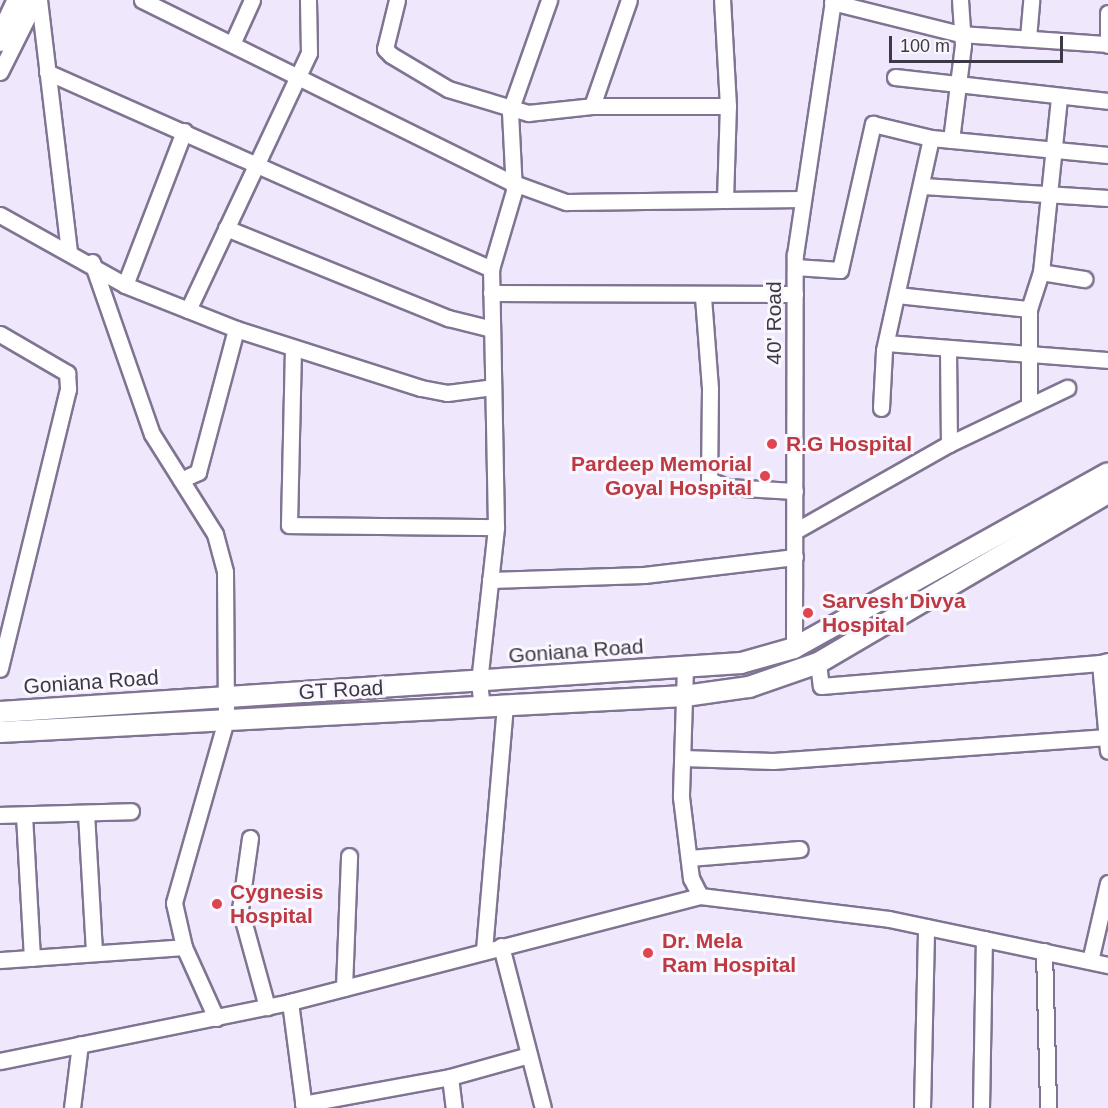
<!DOCTYPE html>
<style>
body{margin:0}
#map{position:relative;width:1108px;height:1108px;overflow:hidden;background:#efe7fb;font-family:Helvetica,sans-serif}
div>[style]{position:absolute}
[style*='--x']{left:calc(var(--x)*1px);top:calc(var(--y)*1px);width:calc(var(--w)*1px);rotate:calc(var(--a)*1deg)}
.roads{filter:drop-shadow(2px 0 #807492) drop-shadow(-2px 0 #807492) drop-shadow(0 2px #807492) drop-shadow(0 -2px #807492)}
.minor>*{height:15px;margin:-7.5px;padding:0 7.5px;transform-origin:7.5px;border-radius:7.5px;background:#fff}
.major>*{height:20px;margin:-10px;padding:0 10px;transform-origin:10px;border-radius:10px;background:#fff}
.highway>*{height:22px;margin:-11px;padding:0 11px;transform-origin:11px;border-radius:11px;background:#fff}
.dots>*{width:16px;height:16px;translate:-50% -50%;box-sizing:border-box;border:3px solid #faf7fe;border-radius:50%}
span{translate:-50% -50%;white-space:nowrap;text-align:center;line-height:1.15;-webkit-text-stroke:6px #faf7fe;paint-order:stroke}
.street-label{font-size:21px;color:#3d3845}
.health-label{font-size:21px;color:#be3a42;font-weight:700}
.left{translate:0 -50%;text-align:left}
.right{translate:-100% -50%;text-align:right}
.scale{position:absolute;left:889px;top:36px;width:174px;height:27px;box-sizing:border-box;border:3px solid #3d3845;border-top:0;padding-left:8px;font-size:18px;line-height:21px;white-space:nowrap;color:#3d3845;-webkit-text-stroke:4px #faf7fe;paint-order:stroke}
</style>
<div id="map">
<div class="roads">
<div class="minor">
<div style="--x:39;--y:0;--w:253;--a:83.2"></div>
<div style="--x:142;--y:0;--w:411;--a:26.3"></div>
<div style="--x:511;--y:182;--w:59;--a:20"></div>
<div style="--x:566;--y:202;--w:236;--a:-0.7"></div>
<div style="--x:397;--y:0;--w:50;--a:103.8"></div>
<div style="--x:385;--y:49;--w:8;--a:45"></div>
<div style="--x:391;--y:55;--w:66;--a:30.8"></div>
<div style="--x:448;--y:89;--w:84;--a:16.7"></div>
<div style="--x:528;--y:113;--w:64;--a:-6.2"></div>
<div style="--x:592;--y:106;--w:136;--a:0"></div>
<div style="--x:728;--y:106;--w:106;--a:-93.2"></div>
<div style="--x:832;--y:2;--w:132;--a:14"></div>
<div style="--x:960;--y:34;--w:145;--a:3.9"></div>
<div style="--x:1108;--y:13;--w:32;--a:90"></div>
<div style="--x:1028;--y:38;--w:38;--a:-85"></div>
<div style="--x:233;--y:42;--w:46;--a:-65.7"></div>
<div style="--x:0;--y:72;--w:80;--a:-63.4"></div>
<div style="--x:47;--y:72;--w:486;--a:23.9"></div>
<div style="--x:895;--y:77;--w:214;--a:6.4"></div>
<div style="--x:592;--y:106;--w:112;--a:-70.8"></div>
<div style="--x:951;--y:140;--w:96;--a:-82.8"></div>
<div style="--x:963;--y:45;--w:45;--a:-93.8"></div>
<div style="--x:923;--y:186;--w:185;--a:3.7"></div>
<div style="--x:725;--y:200;--w:94;--a:-88.2"></div>
<div style="--x:0;--y:215;--w:143;--a:29.2"></div>
<div style="--x:125;--y:285;--w:119;--a:21.6"></div>
<div style="--x:236;--y:329;--w:194;--a:17.7"></div>
<div style="--x:421;--y:388;--w:26;--a:11"></div>
<div style="--x:447;--y:393;--w:46;--a:-7.4"></div>
<div style="--x:226;--y:228;--w:240;--a:22.1"></div>
<div style="--x:448;--y:318;--w:45;--a:14"></div>
<div style="--x:92;--y:262;--w:182;--a:70.8"></div>
<div style="--x:152;--y:434;--w:118;--a:57.8"></div>
<div style="--x:215;--y:534;--w:39;--a:75"></div>
<div style="--x:225;--y:572;--w:148;--a:89.6"></div>
<div style="--x:226;--y:720;--w:190;--a:105.9"></div>
<div style="--x:174;--y:903;--w:45;--a:77.2"></div>
<div style="--x:184;--y:947;--w:78;--a:65.7"></div>
<div style="--x:795;--y:267;--w:45;--a:3.8"></div>
<div style="--x:840;--y:270;--w:150;--a:-77.3"></div>
<div style="--x:873;--y:124;--w:60;--a:13.6"></div>
<div style="--x:931;--y:138;--w:178;--a:5.5"></div>
<div style="--x:1041;--y:272;--w:44;--a:9.2"></div>
<div style="--x:125;--y:285;--w:165;--a:-69"></div>
<div style="--x:491;--y:293;--w:304;--a:0.2"></div>
<div style="--x:897;--y:295;--w:133;--a:6.1"></div>
<div style="--x:703;--y:297;--w:92;--a:85.6"></div>
<div style="--x:710;--y:389;--w:91;--a:90.6"></div>
<div style="--x:709;--y:480;--w:18;--a:22"></div>
<div style="--x:726;--y:487;--w:69;--a:3.3"></div>
<div style="--x:188;--y:310;--w:284;--a:-64.8"></div>
<div style="--x:309;--y:53;--w:53;--a:-91.1"></div>
<div style="--x:0;--y:334;--w:78;--a:30.2"></div>
<div style="--x:67;--y:373;--w:16;--a:86"></div>
<div style="--x:68;--y:389;--w:288;--a:103.7"></div>
<div style="--x:887;--y:343;--w:222;--a:4.4"></div>
<div style="--x:293;--y:348;--w:177;--a:91.3"></div>
<div style="--x:289;--y:525;--w:207;--a:0.6"></div>
<div style="--x:948;--y:350;--w:94;--a:89.4"></div>
<div style="--x:1029;--y:404;--w:95;--a:-90"></div>
<div style="--x:1029;--y:309;--w:39;--a:-72"></div>
<div style="--x:1041;--y:272;--w:176;--a:-84.1"></div>
<div style="--x:881;--y:408;--w:58;--a:-87"></div>
<div style="--x:884;--y:350;--w:217;--a:-77.5"></div>
<div style="--x:181;--y:480;--w:19;--a:-25"></div>
<div style="--x:198;--y:472;--w:148;--a:-75.1"></div>
<div style="--x:795;--y:531;--w:177;--a:-29.5"></div>
<div style="--x:949;--y:444;--w:131;--a:-25.4"></div>
<div style="--x:490;--y:580;--w:154;--a:-1.9"></div>
<div style="--x:644;--y:575;--w:152;--a:-6.8"></div>
<div style="--x:794;--y:648;--w:393;--a:-89.9"></div>
<div style="--x:795;--y:255;--w:258;--a:-81.5"></div>
<div style="--x:1108;--y:661;--w:8;--a:166"></div>
<div style="--x:1100;--y:663;--w:88;--a:84.8"></div>
<div style="--x:818;--y:663;--w:23;--a:83"></div>
<div style="--x:821;--y:686;--w:280;--a:-4.7"></div>
<div style="--x:685;--y:667;--w:130;--a:91.8"></div>
<div style="--x:681;--y:797;--w:82;--a:83"></div>
<div style="--x:691;--y:878;--w:20;--a:63"></div>
<div style="--x:700;--y:896;--w:190;--a:6.9"></div>
<div style="--x:889;--y:919;--w:224;--a:11.9"></div>
<div style="--x:482;--y:707;--w:25;--a:-97"></div>
<div style="--x:479;--y:682;--w:156;--a:-83.7"></div>
<div style="--x:496;--y:527;--w:258;--a:-91.1"></div>
<div style="--x:491;--y:269;--w:81;--a:-73.6"></div>
<div style="--x:514;--y:191;--w:80;--a:-92.9"></div>
<div style="--x:510;--y:111;--w:118;--a:-70.6"></div>
<div style="--x:683;--y:758;--w:90;--a:1.9"></div>
<div style="--x:773;--y:761;--w:335;--a:-4.1"></div>
<div style="--x:86;--y:813;--w:140;--a:86.7"></div>
<div style="--x:0;--y:815;--w:131;--a:-1.7"></div>
<div style="--x:24;--y:815;--w:143;--a:86.8"></div>
<div style="--x:250;--y:838;--w:72;--a:98"></div>
<div style="--x:240;--y:909;--w:102;--a:74.6"></div>
<div style="--x:689;--y:858;--w:111;--a:-4.6"></div>
<div style="--x:501;--y:946;--w:167;--a:75.5"></div>
<div style="--x:484;--y:950;--w:245;--a:-85.1"></div>
<div style="--x:1044;--y:951;--w:157;--a:88.5"></div>
<div style="--x:0;--y:960;--w:184;--a:-4"></div>
<div style="--x:1090;--y:961;--w:80;--a:-77"></div>
<div style="--x:344;--y:988;--w:132;--a:-87.8"></div>
<div style="--x:290;--y:1002;--w:107;--a:82.5"></div>
<div style="--x:0;--y:1061;--w:296;--a:-11.5"></div>
<div style="--x:290;--y:1002;--w:423;--a:-14.5"></div>
<div style="--x:450;--y:1077;--w:31;--a:83"></div>
<div style="--x:303;--y:1104;--w:149;--a:-10.4"></div>
<div style="--x:450;--y:1077;--w:82;--a:-15.6"></div>
<div style="--x:72;--y:1108;--w:64;--a:-82.9"></div>
<div style="--x:922;--y:1108;--w:181;--a:-88.7"></div>
<div style="--x:981;--y:1108;--w:169;--a:-89"></div>
</div>
<div class="major">
<div style="--x:0;--y:712;--w:743;--a:-3.78"></div>
<div style="--x:741;--y:663;--w:55;--a:-15.8"></div>
<div style="--x:794;--y:648;--w:359;--a:-29.1"></div>
<div style="--x:0;--y:732;--w:686;--a:-3.01"></div>
<div style="--x:685;--y:696;--w:65;--a:-8"></div>
<div style="--x:749;--y:687;--w:73;--a:-19.2"></div>
<div style="--x:818;--y:663;--w:336;--a:-30.4"></div>
</div>
<div class="highway">
<div style="--x:0;--y:40;--w:44;--a:-64.6"></div>
</div>
</div>
<div class="dots">
<div style="left:772px;top:444px;background:#e0444e"></div>
<div style="left:765px;top:476px;background:#e0444e"></div>
<div style="left:808px;top:613px;background:#e0444e"></div>
<div style="left:217px;top:904px;background:#e0444e"></div>
<div style="left:648px;top:953px;background:#e0444e"></div>
</div>
<div class="street-label">
<span style="left:774px;top:323px;rotate:-90deg">40' Road</span>
<span style="left:576px;top:651px;rotate:-4deg">Goniana Road</span>
<span style="left:91px;top:682px;rotate:-4deg">Goniana Road</span>
<span style="left:341px;top:690px;rotate:-3deg">GT Road</span>
</div>
<div class="health-label">
<span class="left" style="left:786px;top:444px">R.G Hospital</span>
<span class="right" style="left:752px;top:476px">Pardeep Memorial<br>Goyal Hospital</span>
<span class="left" style="left:822px;top:613px">Sarvesh Divya<br>Hospital</span>
<span class="left" style="left:230px;top:904px">Cygnesis<br>Hospital</span>
<span class="left" style="left:662px;top:953px">Dr. Mela<br>Ram Hospital</span>
</div>
<div class="scale">100 m</div>
</div>
